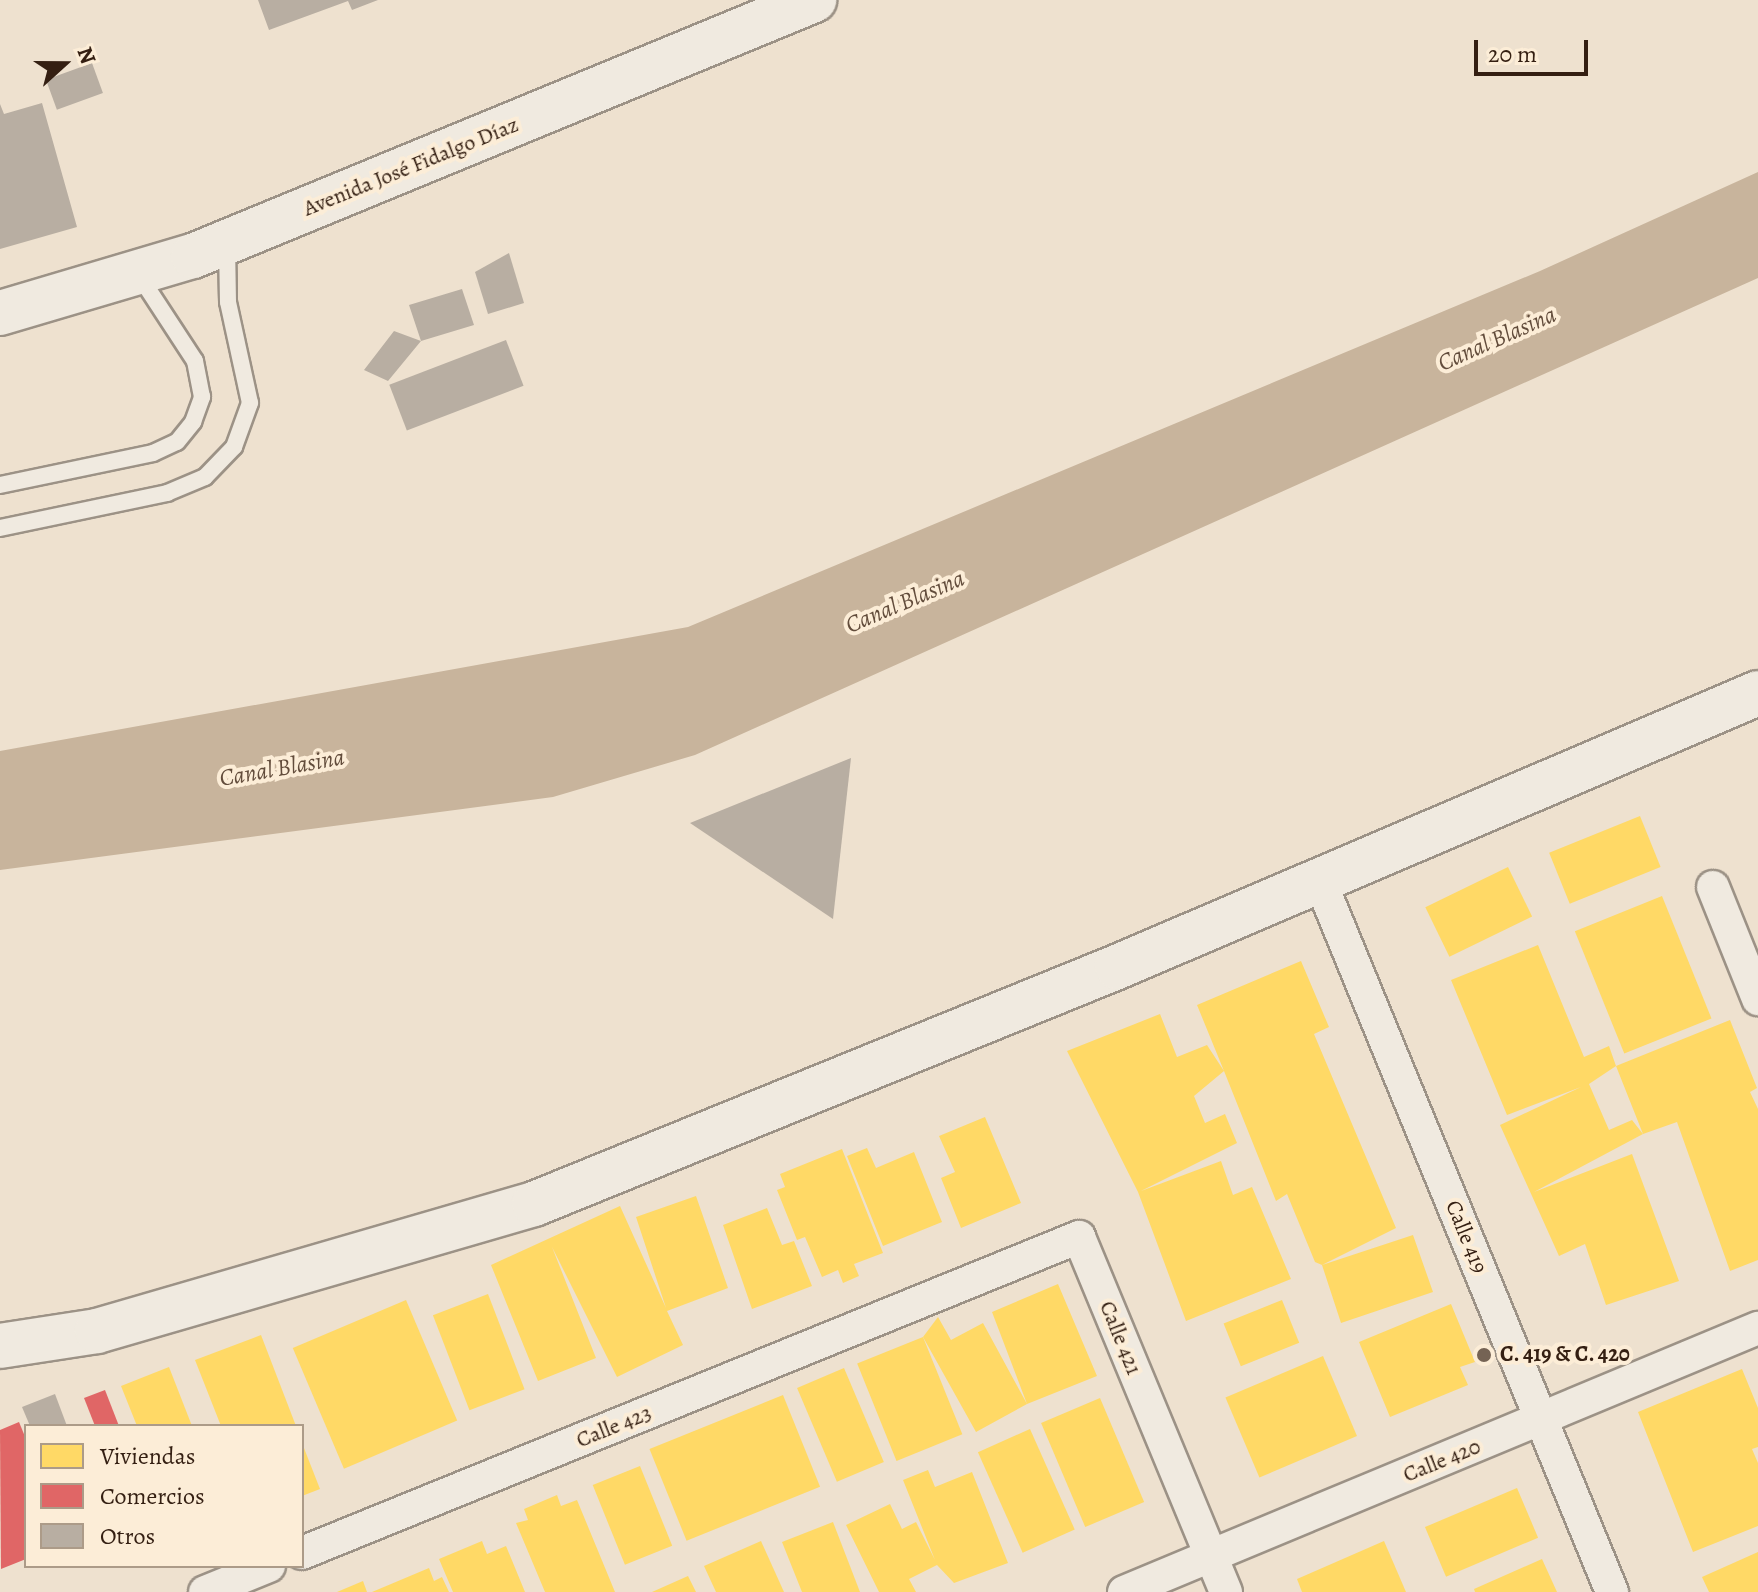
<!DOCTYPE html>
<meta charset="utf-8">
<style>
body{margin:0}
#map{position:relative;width:1758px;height:1592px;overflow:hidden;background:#eee1cf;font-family:Alegreya,serif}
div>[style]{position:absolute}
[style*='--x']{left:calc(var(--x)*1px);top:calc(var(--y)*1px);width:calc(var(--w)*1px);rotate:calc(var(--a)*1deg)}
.water>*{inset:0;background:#c8b49c}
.homes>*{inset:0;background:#ffd966;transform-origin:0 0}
.shops>*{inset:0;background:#e06666}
.building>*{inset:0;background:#b8aea2;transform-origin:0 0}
.roads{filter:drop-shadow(2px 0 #9c9286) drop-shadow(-2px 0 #9c9286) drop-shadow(0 2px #9c9286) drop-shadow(0 -2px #9c9286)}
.lane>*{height:16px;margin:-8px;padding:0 8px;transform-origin:8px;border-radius:8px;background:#f0eae0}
.street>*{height:32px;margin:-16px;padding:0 16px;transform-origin:16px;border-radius:16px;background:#f0eae0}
.secondary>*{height:44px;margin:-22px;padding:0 22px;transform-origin:22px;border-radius:22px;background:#f0eae0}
.dots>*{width:22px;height:22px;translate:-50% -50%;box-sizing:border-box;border:4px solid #fcedd7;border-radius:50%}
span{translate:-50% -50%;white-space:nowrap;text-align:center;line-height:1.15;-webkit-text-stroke:8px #fcedd7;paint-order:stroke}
.street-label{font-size:22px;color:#341f12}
.poi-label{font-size:22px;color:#341f12;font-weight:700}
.left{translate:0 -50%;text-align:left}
.water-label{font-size:24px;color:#624c3b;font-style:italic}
.legend{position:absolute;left:24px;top:1424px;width:280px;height:144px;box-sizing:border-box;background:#fcedd7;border:2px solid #ac9b88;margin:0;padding:10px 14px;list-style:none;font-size:24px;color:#341f12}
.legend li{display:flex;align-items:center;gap:16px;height:40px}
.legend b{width:40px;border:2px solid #ac9b88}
.north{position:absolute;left:24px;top:24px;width:80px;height:80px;-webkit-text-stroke:6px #fcedd7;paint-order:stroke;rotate:69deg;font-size:22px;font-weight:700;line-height:32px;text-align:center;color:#341f12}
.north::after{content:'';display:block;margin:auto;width:28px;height:36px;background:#341f12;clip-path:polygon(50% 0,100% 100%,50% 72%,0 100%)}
.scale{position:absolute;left:1474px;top:40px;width:114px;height:36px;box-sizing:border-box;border:4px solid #341f12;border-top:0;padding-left:10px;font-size:24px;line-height:28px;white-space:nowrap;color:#341f12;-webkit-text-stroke:6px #fcedd7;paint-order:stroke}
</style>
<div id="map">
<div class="water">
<div style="clip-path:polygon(1758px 172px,1758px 278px,695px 755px,553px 797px,0 870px,0 751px,688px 627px,1540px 271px)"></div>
</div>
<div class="homes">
<div style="left:1640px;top:816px;width:55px;height:98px;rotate:68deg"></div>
<div style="left:1508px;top:867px;width:55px;height:92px;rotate:64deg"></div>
<div style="left:1662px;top:896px;width:132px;height:94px;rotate:68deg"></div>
<div style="clip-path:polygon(1538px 945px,1584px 1057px,1609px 1046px,1616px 1066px,1589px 1084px,1609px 1130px,1632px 1120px,1643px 1134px,1534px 1192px,1632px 1154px,1679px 1281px,1606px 1305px,1585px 1244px,1559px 1256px,1500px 1125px,1581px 1087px,1507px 1115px,1451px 980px)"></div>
<div style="clip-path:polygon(1301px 961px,1329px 1027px,1314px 1034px,1396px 1228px,1322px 1265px,1413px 1235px,1433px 1292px,1341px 1323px,1322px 1265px,1315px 1262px,1287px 1194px,1276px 1201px,1224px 1071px,1194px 1096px,1205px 1123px,1225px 1114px,1237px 1143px,1141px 1191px,1221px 1161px,1233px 1195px,1252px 1187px,1291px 1279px,1186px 1321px,1138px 1192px,1067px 1051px,1160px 1014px,1177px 1057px,1207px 1045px,1224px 1071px,1197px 1005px)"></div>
<div style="clip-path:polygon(1730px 1020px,1757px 1088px,1750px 1092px,1758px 1109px,1758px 1260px,1730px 1271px,1677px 1122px,1643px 1134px,1616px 1066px)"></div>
<div style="clip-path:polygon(985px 1117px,1021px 1203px,961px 1228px,941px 1178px,955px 1172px,939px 1136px)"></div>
<div style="clip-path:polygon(867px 1148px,876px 1168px,914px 1152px,942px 1222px,883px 1246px,847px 1156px)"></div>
<div style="clip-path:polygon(842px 1149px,883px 1253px,854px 1264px,859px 1276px,843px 1283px,838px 1270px,822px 1277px,805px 1237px,797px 1240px,777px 1190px,785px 1187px,780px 1174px)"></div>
<div style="clip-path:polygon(696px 1196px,728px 1288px,667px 1311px,683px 1345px,617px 1377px,552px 1247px,596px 1358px,538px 1381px,491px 1265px,620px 1206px,666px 1308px,636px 1217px)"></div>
<div style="clip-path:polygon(767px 1208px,782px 1245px,794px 1241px,812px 1286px,752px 1309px,723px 1225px)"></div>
<div style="clip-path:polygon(1058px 1284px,1097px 1376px,1027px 1404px,976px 1432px,923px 1337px,938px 1317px,951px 1340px,983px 1323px,1027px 1404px,992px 1312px)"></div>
<div style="left:488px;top:1294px;width:102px;height:59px;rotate:69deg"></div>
<div style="left:406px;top:1300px;width:131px;height:123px;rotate:67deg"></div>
<div style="left:1282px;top:1300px;width:46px;height:63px;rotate:68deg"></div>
<div style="clip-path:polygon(1451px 1304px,1475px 1362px,1460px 1367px,1468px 1385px,1390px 1417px,1359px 1342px)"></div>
<div style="clip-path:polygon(261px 1335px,296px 1426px,221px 1426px,195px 1360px)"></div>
<div style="left:923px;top:1337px;width:105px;height:71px;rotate:68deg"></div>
<div style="left:1323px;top:1356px;width:87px;height:106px;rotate:67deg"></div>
<div style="clip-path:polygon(169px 1367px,192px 1426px,137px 1426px,121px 1386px)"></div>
<div style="left:844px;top:1368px;width:102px;height:51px;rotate:67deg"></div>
<div style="clip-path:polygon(1742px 1369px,1758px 1408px,1758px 1447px,1752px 1449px,1758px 1463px,1758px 1526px,1693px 1552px,1638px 1412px)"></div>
<div style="left:783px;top:1395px;width:99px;height:144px;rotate:68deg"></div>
<div style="left:1100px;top:1398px;width:113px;height:64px;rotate:67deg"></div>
<div style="left:1030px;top:1429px;width:110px;height:57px;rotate:66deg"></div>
<div style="clip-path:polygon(302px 1443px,320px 1489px,302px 1496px)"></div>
<div style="left:640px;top:1466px;width:86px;height:51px;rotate:68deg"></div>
<div style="clip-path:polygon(928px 1470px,935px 1487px,972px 1472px,1008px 1563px,954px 1583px,937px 1565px,909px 1579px,916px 1592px,879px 1592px,846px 1525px,890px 1504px,902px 1529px,916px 1522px,935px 1560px,903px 1480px)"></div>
<div style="left:1517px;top:1488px;width:54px;height:100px;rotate:67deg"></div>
<div style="clip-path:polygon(557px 1495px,561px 1506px,577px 1500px,615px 1592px,545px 1592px,516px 1523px,528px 1520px,524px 1509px)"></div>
<div style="clip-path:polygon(833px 1522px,860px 1592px,802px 1592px,782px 1542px)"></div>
<div style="clip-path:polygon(482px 1541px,487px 1554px,506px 1546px,525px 1592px,453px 1592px,439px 1559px)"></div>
<div style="clip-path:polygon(761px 1541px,784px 1592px,716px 1592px,704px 1566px)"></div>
<div style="clip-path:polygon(1384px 1541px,1406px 1592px,1302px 1592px,1297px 1579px)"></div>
<div style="clip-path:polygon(1758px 1552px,1758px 1592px,1709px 1592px,1702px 1577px)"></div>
<div style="clip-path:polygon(1542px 1559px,1557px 1592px,1475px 1592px,1474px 1589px)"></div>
<div style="clip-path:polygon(429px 1568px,434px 1581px,442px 1577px,449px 1592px,372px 1592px)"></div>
<div style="clip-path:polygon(688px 1576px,696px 1592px,652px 1592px)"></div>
<div style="clip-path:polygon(363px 1581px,367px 1592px,337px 1592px)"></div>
</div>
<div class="shops">
<div style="clip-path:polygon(105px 1390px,119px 1426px,95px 1426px,84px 1398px)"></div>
<div style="clip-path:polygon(19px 1422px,26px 1439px,26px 1559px,1px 1569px,0 1430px)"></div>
</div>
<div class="building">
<div style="clip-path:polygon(258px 0,378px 0,352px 10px,348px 1px,269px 30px)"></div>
<div style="left:92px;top:63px;width:32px;height:49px;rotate:70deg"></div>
<div style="clip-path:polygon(42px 103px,77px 227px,0 249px,0 104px,4px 114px)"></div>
<div style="clip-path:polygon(509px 253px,524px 303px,488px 314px,475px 272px)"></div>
<div style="clip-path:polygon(462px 289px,474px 325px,421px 341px,388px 381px,364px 370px,394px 331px,421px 341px,409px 305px)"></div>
<div style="left:506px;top:340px;width:49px;height:125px;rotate:69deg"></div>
<div style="clip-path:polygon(851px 758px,833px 919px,690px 823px)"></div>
<div style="clip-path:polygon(55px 1394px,67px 1426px,30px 1426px,22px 1407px)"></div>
</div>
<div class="roads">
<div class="lane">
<div style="--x:0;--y:485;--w:156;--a:-11.8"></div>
<div style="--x:153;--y:453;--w:26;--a:-25"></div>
<div style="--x:177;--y:442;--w:26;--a:-51"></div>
<div style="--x:193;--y:422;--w:27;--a:-70"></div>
<div style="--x:202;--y:397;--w:37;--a:-101"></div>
<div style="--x:195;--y:361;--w:104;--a:-123.2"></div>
<div style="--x:0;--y:528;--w:171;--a:-11.8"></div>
<div style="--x:167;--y:493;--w:41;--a:-22.8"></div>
<div style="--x:205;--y:477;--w:42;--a:-46"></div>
<div style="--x:234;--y:447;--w:47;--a:-70"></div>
<div style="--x:250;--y:403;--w:103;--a:-102.3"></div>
<div style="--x:228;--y:302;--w:59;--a:-91"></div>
</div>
<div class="street">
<div style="--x:1320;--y:881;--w:769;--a:67.67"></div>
<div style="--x:1713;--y:887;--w:121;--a:68.1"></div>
<div style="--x:302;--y:1553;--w:839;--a:-22.13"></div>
<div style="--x:1079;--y:1237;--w:384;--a:67.5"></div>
<div style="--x:205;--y:1592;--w:69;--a:-22.1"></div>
<div style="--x:1124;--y:1592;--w:687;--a:-22.61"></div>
</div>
<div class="secondary">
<div style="--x:0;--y:313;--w:201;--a:-16.5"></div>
<div style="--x:193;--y:256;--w:672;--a:-22.4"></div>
<div style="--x:0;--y:1346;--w:98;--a:-8.8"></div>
<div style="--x:97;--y:1331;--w:455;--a:-16.2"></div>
<div style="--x:534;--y:1204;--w:629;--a:-22.12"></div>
<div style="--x:1117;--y:967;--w:697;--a:-23.14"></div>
</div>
</div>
<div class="dots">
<div style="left:1484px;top:1355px;background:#756354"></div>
</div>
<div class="street-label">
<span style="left:411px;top:167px;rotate:-22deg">Avenida José Fidalgo Díaz</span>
<span style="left:1466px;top:1237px;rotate:68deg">Calle 419</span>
<span style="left:1120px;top:1338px;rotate:68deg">Calle 421</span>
<span style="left:614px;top:1427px;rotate:-22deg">Calle 423</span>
<span style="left:1442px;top:1461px;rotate:-22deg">Calle 420</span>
</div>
<div class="poi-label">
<span class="left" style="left:1500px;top:1355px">C. 419 &amp; C. 420</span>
</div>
<div class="water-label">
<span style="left:1497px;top:339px;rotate:-24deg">Canal Blasina</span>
<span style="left:905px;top:602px;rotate:-23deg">Canal Blasina</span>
<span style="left:282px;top:768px;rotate:-10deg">Canal Blasina</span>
</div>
<ul class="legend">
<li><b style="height:22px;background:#ffd966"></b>Viviendas</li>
<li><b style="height:22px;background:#e06666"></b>Comercios</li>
<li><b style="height:22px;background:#b8aea2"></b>Otros</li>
</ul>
<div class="north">N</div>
<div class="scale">20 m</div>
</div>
